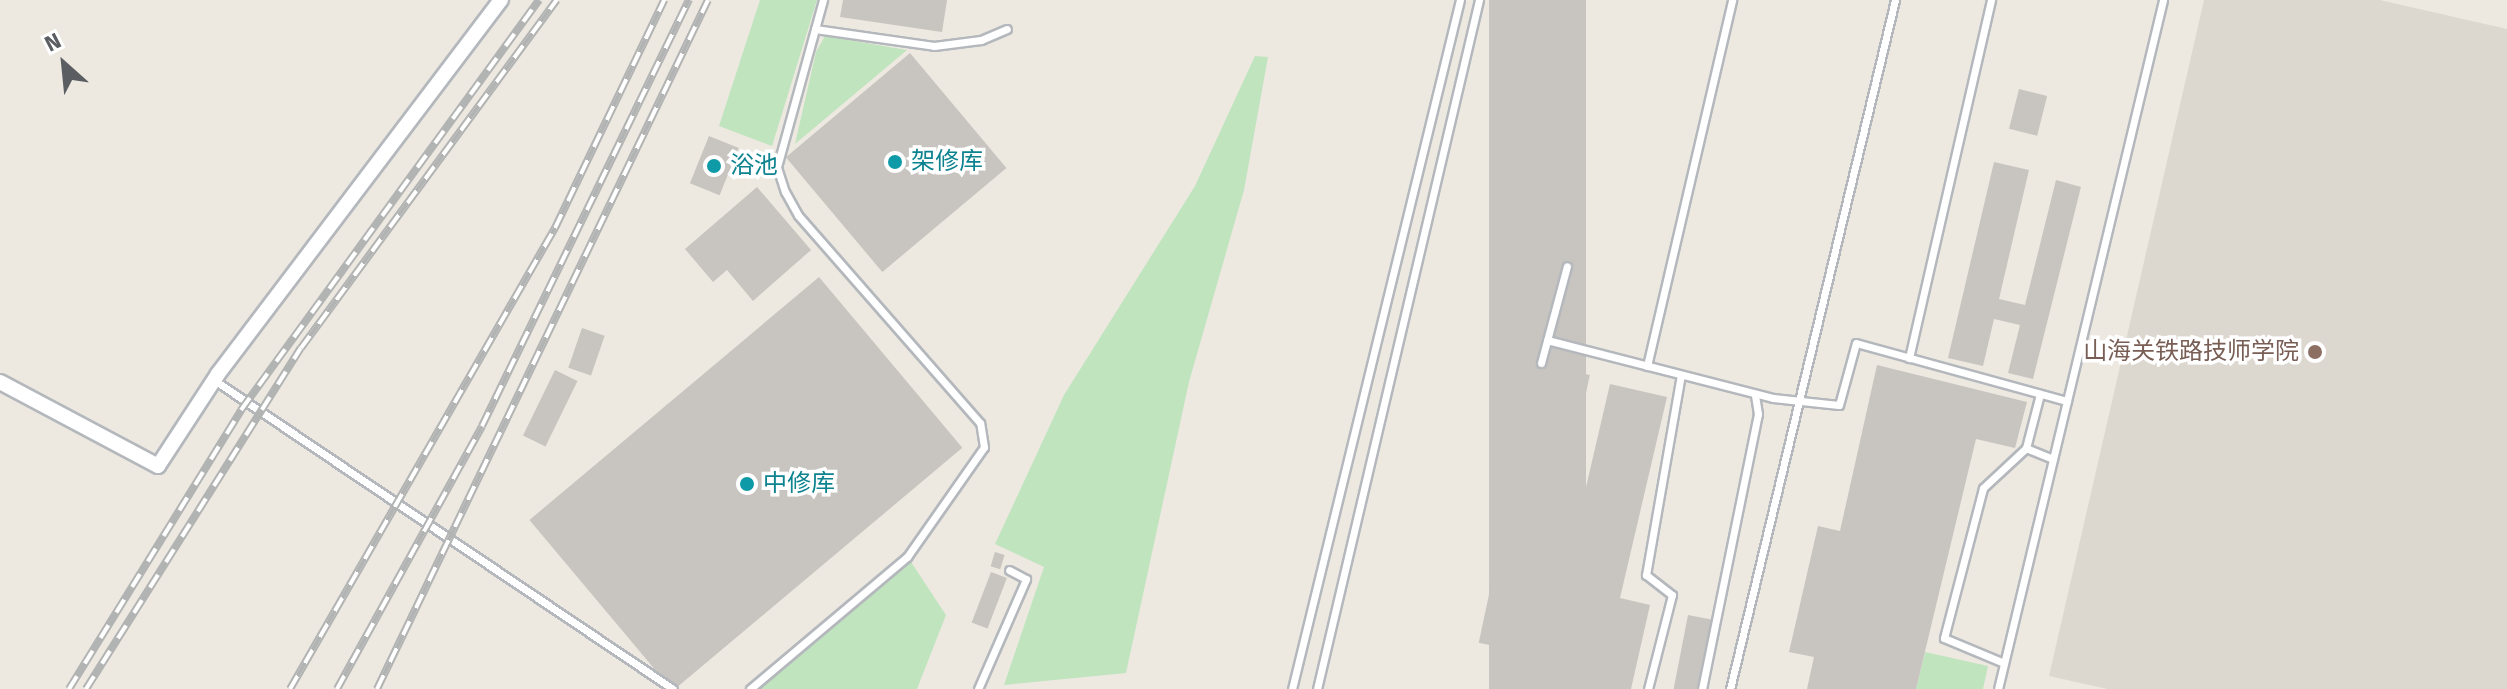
<!DOCTYPE html>
<meta charset="utf-8">
<style>
body{margin:0}
#map{position:relative;width:2507px;height:689px;overflow:hidden;background:#ede9e1;font-family:"Fira Sans","Noto Sans SC",sans-serif}
div>[style]{position:absolute}
[style*='--x']{left:calc(var(--x)*1px);top:calc(var(--y)*1px);width:calc(var(--w)*1px);rotate:calc(var(--a)*1deg)}
.education>*{inset:0;background:#ddd8cf}
.green>*{inset:0;background:#c0e4be}
.building>*{inset:0;background:#c8c4bf;transform-origin:0 0}
.roads{filter:drop-shadow(2px 0 #b4b8bc) drop-shadow(-2px 0 #b4b8bc) drop-shadow(0 2px #b4b8bc) drop-shadow(0 -2px #b4b8bc)}
.service>*{height:7px;margin:-3.5px;padding:0 3.5px;transform-origin:3.5px;border-radius:3.5px;background:#fff}
.minor>*{height:14px;margin:-7px;padding:0 7px;transform-origin:7px;border-radius:7px;background:#fff}
.rail>*{height:8px;margin-top:-4px;transform-origin:0;background:repeating-linear-gradient(90deg,#fff 0 15px,#b2b3b3 0 30px);box-sizing:border-box;border-block:2px solid #b2b3b3}
.dots>*{width:22px;height:22px;translate:-50% -50%;box-sizing:border-box;border:4px solid #fff;border-radius:50%}
span{translate:-50% -50%;white-space:nowrap;text-align:center;line-height:1.15;-webkit-text-stroke:7px #fff;paint-order:stroke}
.culture-label{font-size:24px;color:#0d838f}
.left{translate:0 -50%;text-align:left}
.education-label{font-size:24px;color:#785e54}
.right{translate:-100% -50%;text-align:right}
.north{position:absolute;left:24px;top:24px;width:80px;height:80px;-webkit-text-stroke:6px #fff;paint-order:stroke;rotate:333deg;font-size:22px;font-weight:700;line-height:32px;text-align:center;color:#5a5e62}
.north::after{content:'';display:block;margin:auto;width:28px;height:36px;background:#5a5e62;clip-path:polygon(50% 0,100% 100%,50% 72%,0 100%)}
</style>
<div id="map">
<div class="education">
<div style="clip-path:polygon(2204px 0,2380px 0,2507px 29px,2507px 689px,2107px 689px,2049px 676px)"></div>
</div>
<div class="green">
<div style="clip-path:polygon(760px 0,817px 0,772px 146px,719px 126px)"></div>
<div style="clip-path:polygon(825px 36px,907px 50px,795px 144px,816px 52px)"></div>
<div style="clip-path:polygon(1255px 56px,1268px 57px,1244px 190px,1189px 382px,1126px 673px,1004px 685px,1044px 567px,995px 544px,1064px 395px,1195px 186px)"></div>
<div style="clip-path:polygon(911px 562px,946px 615px,917px 689px,756px 689px)"></div>
<div style="clip-path:polygon(1925px 652px,1988px 666px,1983px 689px,1916px 689px)"></div>
</div>
<div class="building">
<div style="clip-path:polygon(843px 0,947px 0,942px 32px,840px 17px)"></div>
<div style="left:1489px;top:0;width:97px;height:709px"></div>
<div style="left:910px;top:53px;width:150px;height:162px;rotate:50deg"></div>
<div style="left:2019px;top:89px;width:29px;height:41px;rotate:14deg"></div>
<div style="left:709px;top:136px;width:32px;height:51px;rotate:22deg"></div>
<div style="clip-path:polygon(1994px 162px,2029px 170px,1999px 299px,2025px 305px,2056px 180px,2081px 187px,2033px 379px,2008px 373px,2020px 325px,1994px 319px,1983px 366px,1948px 358px)"></div>
<div style="clip-path:polygon(757px 187px,811px 250px,753px 301px,727px 270px,713px 282px,685px 249px)"></div>
<div style="left:819px;top:277px;width:223px;height:378px;rotate:50deg"></div>
<div style="left:582px;top:328px;width:24px;height:42px;rotate:19deg"></div>
<div style="left:1538px;top:364px;width:53px;height:285px;rotate:12deg"></div>
<div style="clip-path:polygon(1877px 365px,2027px 402px,2015px 448px,1976px 439px,1916px 689px,1807px 689px,1814px 657px,1789px 652px,1818px 526px,1840px 531px)"></div>
<div style="left:555px;top:370px;width:25px;height:73px;rotate:26deg"></div>
<div style="clip-path:polygon(1610px 384px,1667px 397px,1620px 598px,1650px 605px,1631px 689px,1539px 689px)"></div>
<div style="left:995px;top:552px;width:10px;height:15px;rotate:17deg"></div>
<div style="left:991px;top:572px;width:17px;height:54px;rotate:21deg"></div>
<div style="left:1688px;top:615px;width:25px;height:76px;rotate:11deg"></div>
</div>
<div class="roads">
<div class="service">
<div style="--x:815;--y:29;--w:120;--a:8.1"></div>
<div style="--x:934;--y:46;--w:47;--a:-7.3"></div>
<div style="--x:981;--y:40;--w:28;--a:-23"></div>
<div style="--x:1547;--y:340;--w:233;--a:14.4"></div>
<div style="--x:1773;--y:398;--w:66;--a:6.1"></div>
<div style="--x:1839;--y:405;--w:64;--a:-74.7"></div>
<div style="--x:1856;--y:343;--w:219;--a:15.4"></div>
<div style="--x:1909;--y:358;--w:367;--a:-77.1"></div>
<div style="--x:1541;--y:363;--w:100;--a:-75"></div>
<div style="--x:1647;--y:366;--w:376;--a:-76.9"></div>
<div style="--x:214;--y:380;--w:553;--a:33.95"></div>
<div style="--x:2026;--y:448;--w:29;--a:22"></div>
<div style="--x:2004;--y:663;--w:65;--a:-157.4"></div>
<div style="--x:1944;--y:638;--w:155;--a:-75.4"></div>
<div style="--x:1983;--y:488;--w:59;--a:-42.9"></div>
<div style="--x:2026;--y:448;--w:56;--a:-75.5"></div>
<div style="--x:750;--y:689;--w:205;--a:-40.1"></div>
<div style="--x:907;--y:557;--w:134;--a:-55"></div>
<div style="--x:984;--y:447;--w:24;--a:-99"></div>
<div style="--x:980;--y:423;--w:276;--a:-131.2"></div>
<div style="--x:798;--y:215;--w:26;--a:-119"></div>
<div style="--x:785;--y:192;--w:26;--a:-108"></div>
<div style="--x:777;--y:167;--w:173;--a:-74.6"></div>
<div style="--x:978;--y:689;--w:120;--a:-66.4"></div>
<div style="--x:1026;--y:579;--w:19;--a:-152"></div>
<div style="--x:1292;--y:689;--w:709;--a:-76.3"></div>
<div style="--x:1317;--y:689;--w:708;--a:-76.77"></div>
<div style="--x:1648;--y:689;--w:97;--a:-75.7"></div>
<div style="--x:1672;--y:595;--w:33;--a:-142"></div>
<div style="--x:1646;--y:575;--w:203;--a:-80.1"></div>
<div style="--x:1702;--y:689;--w:281;--a:-78.5"></div>
<div style="--x:1758;--y:414;--w:20;--a:-99"></div>
<div style="--x:1730;--y:689;--w:708;--a:-76.53"></div>
<div style="--x:1998;--y:689;--w:708;--a:-76.53"></div>
</div>
<div class="minor">
<div style="--x:0;--y:382;--w:179;--a:28"></div>
<div style="--x:158;--y:466;--w:110;--a:-56.9"></div>
<div style="--x:218;--y:374;--w:469;--a:-52.9"></div>
</div>
</div>
<div class="rail">
<div style="--x:69;--y:689;--w:328;--a:-58.3"></div>
<div style="--x:241;--y:410;--w:507;--a:-53.99"></div>
<div style="--x:86;--y:689;--w:403;--a:-57.8"></div>
<div style="--x:301;--y:348;--w:432;--a:-53.7"></div>
<div style="--x:290;--y:689;--w:532;--a:-60.11"></div>
<div style="--x:555;--y:228;--w:253;--a:-64.4"></div>
<div style="--x:337;--y:689;--w:300;--a:-61.1"></div>
<div style="--x:482;--y:426;--w:474;--a:-64.1"></div>
<div style="--x:377;--y:689;--w:764;--a:-64.34"></div>
</div>
<div class="dots">
<div style="left:895px;top:162px;background:#0f9aa8"></div>
<div style="left:714px;top:166px;background:#0f9aa8"></div>
<div style="left:2315px;top:352px;background:#8d6e63"></div>
<div style="left:747px;top:484px;background:#0f9aa8"></div>
</div>
<div class="culture-label">
<span class="left" style="left:911px;top:162px">架修库</span>
<span class="left" style="left:730px;top:166px">浴池</span>
<span class="left" style="left:763px;top:484px">中修库</span>
</div>
<div class="education-label">
<span class="right" style="left:2299px;top:352px">山海关铁路技师学院</span>
</div>
<div class="north">N</div>
</div>
